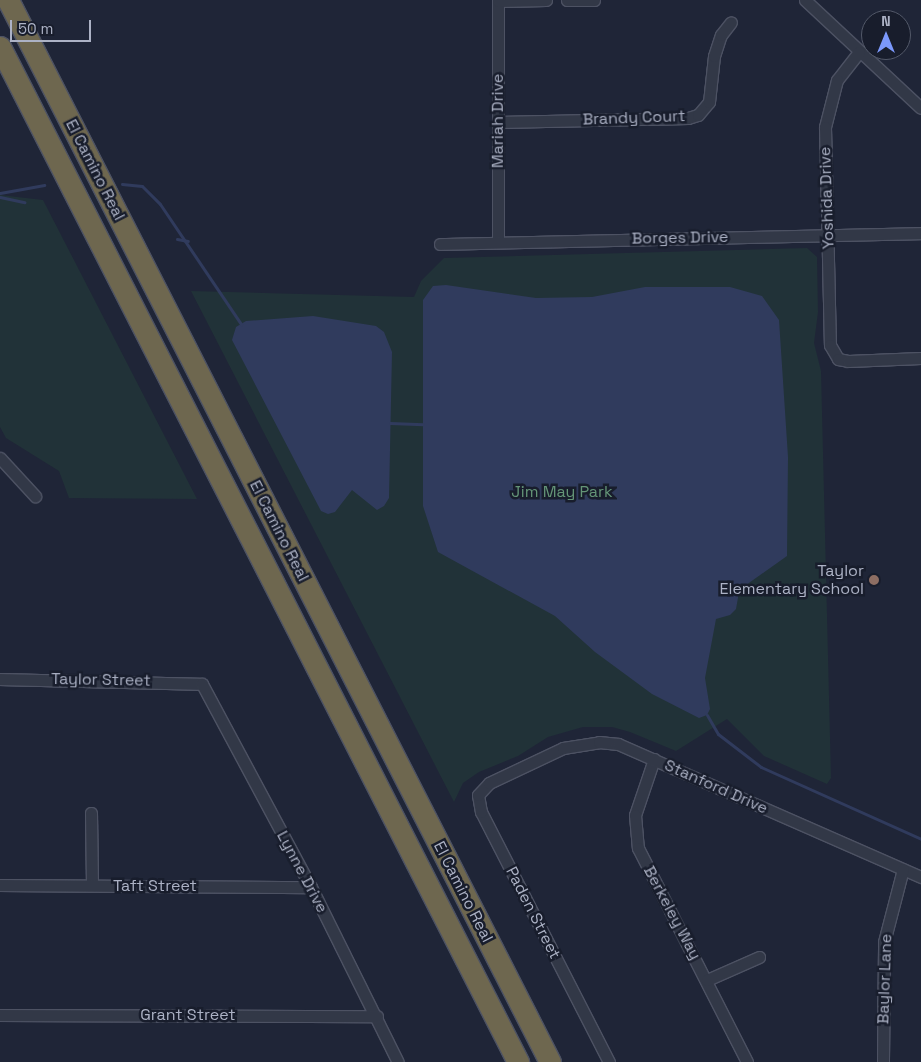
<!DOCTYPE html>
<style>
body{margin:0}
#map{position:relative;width:921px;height:1062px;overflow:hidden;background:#1f2537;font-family:"Space Grotesk",sans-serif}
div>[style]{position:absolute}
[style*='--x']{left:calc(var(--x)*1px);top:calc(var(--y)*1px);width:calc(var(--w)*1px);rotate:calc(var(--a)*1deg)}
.green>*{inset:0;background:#213238}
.water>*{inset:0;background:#303b5d}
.stream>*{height:3px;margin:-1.5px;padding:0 1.5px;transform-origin:1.5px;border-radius:1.5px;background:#303b5d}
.roads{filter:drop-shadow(1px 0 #4d5263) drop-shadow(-1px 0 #4d5263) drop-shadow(0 1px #4d5263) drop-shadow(0 -1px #4d5263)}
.street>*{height:11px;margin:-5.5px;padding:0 5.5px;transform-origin:5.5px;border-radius:5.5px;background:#323847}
.highway>*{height:21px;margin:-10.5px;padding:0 10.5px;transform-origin:10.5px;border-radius:10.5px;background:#6e674f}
.dots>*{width:14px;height:14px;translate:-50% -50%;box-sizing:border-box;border:2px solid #181d2c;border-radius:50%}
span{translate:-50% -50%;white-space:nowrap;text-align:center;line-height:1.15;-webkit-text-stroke:5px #181d2c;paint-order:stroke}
.street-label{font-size:16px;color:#acb2c5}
.park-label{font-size:16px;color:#649577}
.poi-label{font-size:16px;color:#acb2c5}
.right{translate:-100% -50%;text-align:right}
.north{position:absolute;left:861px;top:10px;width:50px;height:50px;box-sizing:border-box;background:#181d2c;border:1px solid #535969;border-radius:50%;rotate:0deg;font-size:14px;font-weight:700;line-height:20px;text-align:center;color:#acb2c5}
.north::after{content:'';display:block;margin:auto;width:18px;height:22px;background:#7b98fb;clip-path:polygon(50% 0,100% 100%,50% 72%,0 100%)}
.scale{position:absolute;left:10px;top:20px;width:81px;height:22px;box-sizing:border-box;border:2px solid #acb2c5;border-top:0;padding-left:6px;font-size:15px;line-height:18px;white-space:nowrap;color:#acb2c5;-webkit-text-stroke:4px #181d2c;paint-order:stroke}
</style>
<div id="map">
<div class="green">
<div style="clip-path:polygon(0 195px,43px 200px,197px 499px,69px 498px,59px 471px,6px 438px,0 427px)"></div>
<div style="clip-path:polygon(807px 248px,817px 257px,818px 312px,814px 343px,821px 371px,831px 778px,827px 784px,764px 756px,727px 719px,676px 751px,630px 732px,612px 727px,583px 727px,548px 737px,518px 756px,479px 772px,463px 783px,454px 802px,191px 291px,414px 297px,421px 281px,444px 258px)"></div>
</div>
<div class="water">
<div style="clip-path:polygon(446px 285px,536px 298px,592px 297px,645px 287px,730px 287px,762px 296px,779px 320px,788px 457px,787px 556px,746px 585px,739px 592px,736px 609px,730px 615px,716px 619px,705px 678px,710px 709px,707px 715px,699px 718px,652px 694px,595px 652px,555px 616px,438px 552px,423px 506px,423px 300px,433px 286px)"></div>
<div style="clip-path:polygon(313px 316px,376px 326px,384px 332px,392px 352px,389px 498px,384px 506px,377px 510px,352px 490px,335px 512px,328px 514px,321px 511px,232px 340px,236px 327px,246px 321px)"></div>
</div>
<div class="stream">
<div style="--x:122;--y:184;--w:20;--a:6"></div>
<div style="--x:142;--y:186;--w:25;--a:45"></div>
<div style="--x:160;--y:204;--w:145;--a:56"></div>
<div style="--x:0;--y:193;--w:45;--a:-10.3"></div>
<div style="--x:0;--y:197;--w:25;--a:12"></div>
<div style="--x:177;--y:239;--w:11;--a:10"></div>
<div style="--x:390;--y:423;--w:33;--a:2"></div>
<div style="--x:707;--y:715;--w:22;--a:60"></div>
<div style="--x:718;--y:734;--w:54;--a:37.5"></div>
<div style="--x:761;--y:767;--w:175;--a:24.2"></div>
</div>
<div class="roads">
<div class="street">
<div style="--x:498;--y:0;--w:242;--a:90"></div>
<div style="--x:567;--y:0;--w:27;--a:0"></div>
<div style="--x:805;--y:0;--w:158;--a:43"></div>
<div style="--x:498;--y:1;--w:48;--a:-1.2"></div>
<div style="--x:859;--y:52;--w:36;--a:128"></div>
<div style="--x:837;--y:80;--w:49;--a:104.3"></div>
<div style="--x:825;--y:127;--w:218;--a:88.7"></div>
<div style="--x:830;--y:345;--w:16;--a:60"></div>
<div style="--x:838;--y:359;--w:10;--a:11"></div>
<div style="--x:848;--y:361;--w:73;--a:-2.4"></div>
<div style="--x:498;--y:122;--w:190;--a:-1.2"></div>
<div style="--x:688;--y:118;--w:10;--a:-17"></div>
<div style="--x:698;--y:115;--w:17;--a:-50"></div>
<div style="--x:709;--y:102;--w:46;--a:-83.8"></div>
<div style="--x:714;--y:56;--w:22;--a:-72"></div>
<div style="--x:721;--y:35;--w:16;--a:-52"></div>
<div style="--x:440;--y:244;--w:481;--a:-1.3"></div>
<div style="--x:0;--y:458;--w:52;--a:47.4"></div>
<div style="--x:0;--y:679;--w:202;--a:1.4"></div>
<div style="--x:202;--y:684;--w:230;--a:61.8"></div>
<div style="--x:311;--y:887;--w:195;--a:63.6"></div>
<div style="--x:654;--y:759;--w:59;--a:108.7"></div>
<div style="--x:635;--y:815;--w:33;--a:85"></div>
<div style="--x:638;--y:848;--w:240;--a:63"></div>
<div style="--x:91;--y:813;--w:72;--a:89.2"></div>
<div style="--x:0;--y:885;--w:311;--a:0.4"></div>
<div style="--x:707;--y:980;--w:57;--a:-23.9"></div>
<div style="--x:0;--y:1015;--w:377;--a:0.2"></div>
<div style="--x:609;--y:1062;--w:281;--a:-117.1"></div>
<div style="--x:481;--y:812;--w:17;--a:-100"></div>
<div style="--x:478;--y:795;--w:16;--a:-47"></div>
<div style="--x:489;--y:783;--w:82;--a:-25.3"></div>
<div style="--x:563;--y:748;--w:36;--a:-9"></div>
<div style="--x:599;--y:742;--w:19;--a:6"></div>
<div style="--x:618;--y:744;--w:331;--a:23.7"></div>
<div style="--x:883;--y:1062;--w:120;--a:-89.5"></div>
<div style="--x:884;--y:942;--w:75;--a:-75.4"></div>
</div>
<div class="highway">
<div style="--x:8;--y:0;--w:1192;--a:62.96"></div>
<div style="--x:0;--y:47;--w:1140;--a:62.96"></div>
</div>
</div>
<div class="dots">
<div style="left:874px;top:580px;background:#8d6e63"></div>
</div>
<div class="street-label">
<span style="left:634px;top:118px;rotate:-2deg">Brandy Court</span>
<span style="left:498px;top:121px;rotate:-90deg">Mariah Drive</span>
<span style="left:95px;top:170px;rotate:63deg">El Camino Real</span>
<span style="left:827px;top:198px;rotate:-92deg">Yoshida Drive</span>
<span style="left:680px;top:238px;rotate:-1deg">Borges Drive</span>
<span style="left:279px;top:531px;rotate:63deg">El Camino Real</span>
<span style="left:101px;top:680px;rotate:1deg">Taylor Street</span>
<span style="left:716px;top:787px;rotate:24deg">Stanford Drive</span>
<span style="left:302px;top:872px;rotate:62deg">Lynne Drive</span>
<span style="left:155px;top:886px">Taft Street</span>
<span style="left:463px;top:892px;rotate:63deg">El Camino Real</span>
<span style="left:533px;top:913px;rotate:63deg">Paden Street</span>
<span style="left:672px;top:913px;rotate:62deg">Berkeley Way</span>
<span style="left:885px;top:979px;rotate:-88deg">Baylor Lane</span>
<span style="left:188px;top:1015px">Grant Street</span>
</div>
<div class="park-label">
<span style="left:562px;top:492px">Jim May Park</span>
</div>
<div class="poi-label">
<span class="right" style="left:864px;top:580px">Taylor<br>Elementary School</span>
</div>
<div class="north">N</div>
<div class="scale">50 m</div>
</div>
